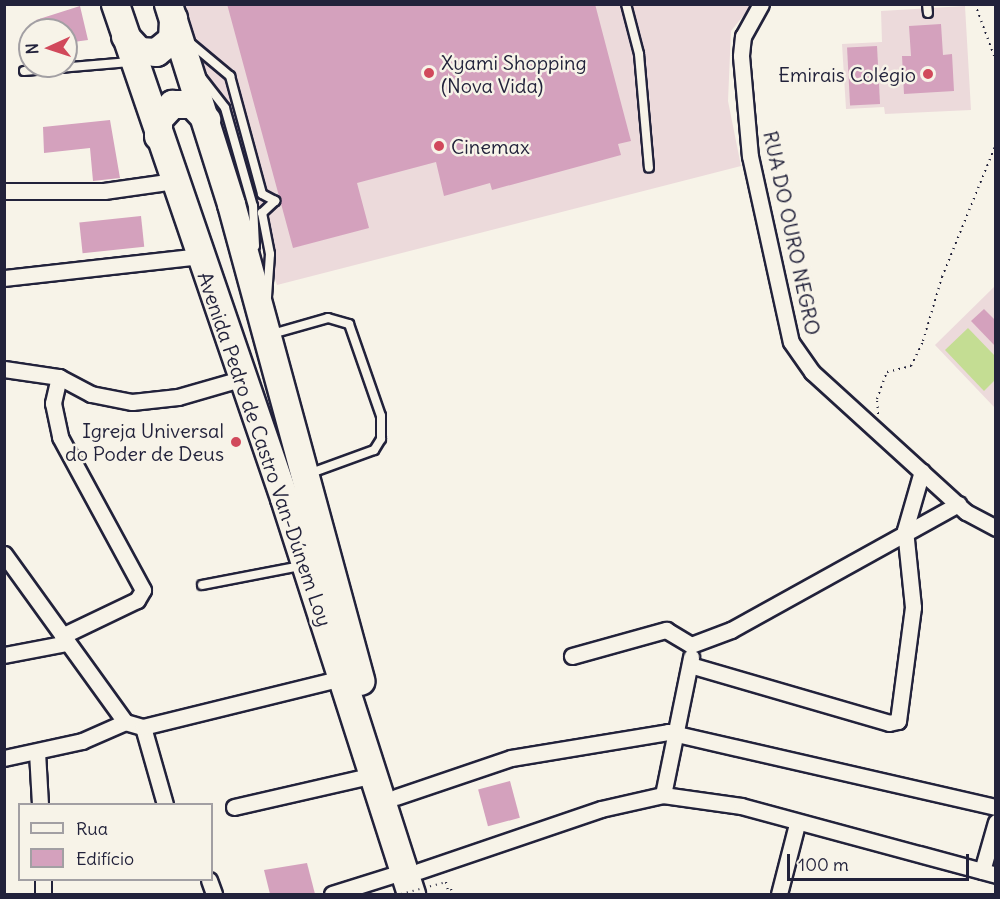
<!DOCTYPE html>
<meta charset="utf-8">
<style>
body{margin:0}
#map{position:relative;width:1000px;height:899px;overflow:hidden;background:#f7f3e8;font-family:Delius,sans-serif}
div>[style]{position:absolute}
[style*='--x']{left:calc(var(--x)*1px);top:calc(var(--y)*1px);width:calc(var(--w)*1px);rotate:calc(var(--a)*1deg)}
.built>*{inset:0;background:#ecdadb}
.green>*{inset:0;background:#c4dd93}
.building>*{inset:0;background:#d4a1bd;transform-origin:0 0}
.path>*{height:2px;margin-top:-1px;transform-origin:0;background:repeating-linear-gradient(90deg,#22223b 0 1.5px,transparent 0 6px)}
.roads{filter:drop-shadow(2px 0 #22223b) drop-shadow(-2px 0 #22223b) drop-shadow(0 2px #22223b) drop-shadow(0 -2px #22223b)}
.lane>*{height:8px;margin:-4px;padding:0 4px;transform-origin:4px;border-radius:4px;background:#f7f3e8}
.street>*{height:15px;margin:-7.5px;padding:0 7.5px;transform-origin:7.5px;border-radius:7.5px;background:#f7f3e8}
.highway>*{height:27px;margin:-13.5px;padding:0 13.5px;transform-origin:13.5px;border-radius:13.5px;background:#f7f3e8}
.path-bridge>*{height:2px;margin-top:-1px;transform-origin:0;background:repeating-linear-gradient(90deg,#22223b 0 1.5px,transparent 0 6px)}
.dots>*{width:16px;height:16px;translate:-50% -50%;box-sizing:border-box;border:3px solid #f7f3e8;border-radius:50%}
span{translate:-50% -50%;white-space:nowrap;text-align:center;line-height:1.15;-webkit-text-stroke:5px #f7f3e8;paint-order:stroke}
.poi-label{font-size:20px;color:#22223b}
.left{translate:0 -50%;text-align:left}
.right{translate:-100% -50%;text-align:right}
.street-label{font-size:20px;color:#22223b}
.frame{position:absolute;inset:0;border:6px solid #22223b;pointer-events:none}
.legend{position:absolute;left:18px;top:803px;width:195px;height:78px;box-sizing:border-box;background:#f7f3e8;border:2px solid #a29fa3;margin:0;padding:8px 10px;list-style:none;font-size:18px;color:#22223b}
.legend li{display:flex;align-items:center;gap:12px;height:30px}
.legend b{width:30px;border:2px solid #a29fa3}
.north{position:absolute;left:18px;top:18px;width:60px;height:60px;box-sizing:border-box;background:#f7f3e8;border:2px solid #a29fa3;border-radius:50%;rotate:267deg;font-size:16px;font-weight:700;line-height:24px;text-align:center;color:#22223b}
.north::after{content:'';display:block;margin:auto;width:21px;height:27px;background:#d1495b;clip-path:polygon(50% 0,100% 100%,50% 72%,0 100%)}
.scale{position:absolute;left:787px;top:854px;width:182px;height:27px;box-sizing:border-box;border:3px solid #22223b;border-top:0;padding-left:8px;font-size:18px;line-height:21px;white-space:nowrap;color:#22223b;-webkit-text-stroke:4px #f7f3e8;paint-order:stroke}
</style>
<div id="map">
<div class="built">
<div style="clip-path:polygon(184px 5px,752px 5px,731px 31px,728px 101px,741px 166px,277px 285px)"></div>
<div style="clip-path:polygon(965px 6px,971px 110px,885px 114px,884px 107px,846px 109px,842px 44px,882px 42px,881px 11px)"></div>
<div style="clip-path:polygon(995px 286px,995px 408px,935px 345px)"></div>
</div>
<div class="green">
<div style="clip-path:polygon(968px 328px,995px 356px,995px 380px,984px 391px,945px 350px)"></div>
</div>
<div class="building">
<div style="clip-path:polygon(227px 4px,595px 4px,631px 141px,618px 144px,621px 155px,492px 190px,490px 183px,444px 196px,436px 162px,357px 183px,369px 228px,293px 248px)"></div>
<div style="clip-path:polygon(80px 6px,88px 40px,66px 43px,66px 30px,37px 30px,36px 20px)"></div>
<div style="clip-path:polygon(941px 24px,943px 55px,952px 54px,954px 91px,904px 94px,902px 56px,911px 56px,909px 26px)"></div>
<div style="left:877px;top:46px;width:58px;height:30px;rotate:87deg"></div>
<div style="clip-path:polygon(110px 120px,120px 178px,93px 181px,90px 148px,44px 153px,43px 127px)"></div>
<div style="left:141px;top:216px;width:31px;height:62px;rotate:84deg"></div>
<div style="clip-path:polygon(984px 309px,996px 321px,996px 347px,971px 321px)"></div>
<div style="left:510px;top:781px;width:38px;height:33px;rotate:75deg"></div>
<div style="clip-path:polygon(307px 863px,315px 894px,270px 894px,264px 870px)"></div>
</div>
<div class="path">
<div style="--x:975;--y:4;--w:61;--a:69.8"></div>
<div style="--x:878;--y:414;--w:15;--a:-94"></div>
<div style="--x:877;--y:399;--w:29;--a:-70"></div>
<div style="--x:887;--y:372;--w:25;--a:-14"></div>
<div style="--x:911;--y:366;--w:28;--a:-64"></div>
<div style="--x:923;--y:341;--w:67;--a:-73.5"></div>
<div style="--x:942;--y:277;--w:144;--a:-67.9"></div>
<div style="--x:446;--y:882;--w:12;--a:76"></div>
<div style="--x:451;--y:889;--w:5;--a:68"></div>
</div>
<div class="roads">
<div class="lane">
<div style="--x:626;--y:4;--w:52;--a:75.4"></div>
<div style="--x:639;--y:54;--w:114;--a:85"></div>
<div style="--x:927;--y:4;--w:9;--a:84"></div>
<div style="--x:188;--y:41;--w:55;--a:39.8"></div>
<div style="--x:230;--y:76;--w:122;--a:74.8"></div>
<div style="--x:262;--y:194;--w:15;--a:28"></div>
<div style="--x:24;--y:71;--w:106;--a:-4.9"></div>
<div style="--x:201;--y:77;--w:39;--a:52"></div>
<div style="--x:225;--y:108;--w:102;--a:74.1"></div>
<div style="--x:253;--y:206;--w:40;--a:87.1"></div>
<div style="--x:267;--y:297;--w:43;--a:-86"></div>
<div style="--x:270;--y:254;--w:42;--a:-101"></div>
<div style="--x:262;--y:213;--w:18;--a:-43"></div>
<div style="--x:272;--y:334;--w:58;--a:-15.9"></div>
<div style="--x:328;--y:318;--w:22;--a:16"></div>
<div style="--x:349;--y:324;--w:97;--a:70.8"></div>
<div style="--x:381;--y:416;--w:23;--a:90"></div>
<div style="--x:381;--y:439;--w:13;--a:122"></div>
<div style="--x:374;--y:450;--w:70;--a:160"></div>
<div style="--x:202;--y:585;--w:101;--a:-10.9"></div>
</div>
<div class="street">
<div style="--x:761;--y:4;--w:37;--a:119"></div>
<div style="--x:743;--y:36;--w:20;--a:96"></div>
<div style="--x:741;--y:56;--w:100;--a:84.9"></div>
<div style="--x:750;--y:156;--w:190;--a:77.6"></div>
<div style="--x:791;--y:342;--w:37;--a:55"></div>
<div style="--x:812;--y:372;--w:208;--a:42.3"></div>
<div style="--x:966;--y:512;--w:34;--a:28"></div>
<div style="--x:4;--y:191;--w:100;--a:0"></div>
<div style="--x:104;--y:191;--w:71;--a:-8.1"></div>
<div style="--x:4;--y:278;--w:197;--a:-6.4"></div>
<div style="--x:4;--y:369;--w:56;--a:8.3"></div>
<div style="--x:59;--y:377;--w:36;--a:28"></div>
<div style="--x:91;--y:394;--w:42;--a:11"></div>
<div style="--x:132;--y:402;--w:46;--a:-6.2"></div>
<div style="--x:178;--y:397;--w:69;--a:-16.1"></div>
<div style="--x:59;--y:377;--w:27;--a:103"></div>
<div style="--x:53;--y:403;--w:35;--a:78"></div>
<div style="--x:60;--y:437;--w:174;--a:61.5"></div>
<div style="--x:143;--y:590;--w:12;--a:121"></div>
<div style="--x:137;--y:600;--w:83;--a:154.4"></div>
<div style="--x:4;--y:554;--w:207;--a:54.2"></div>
<div style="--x:691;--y:645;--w:43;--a:-20.6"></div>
<div style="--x:731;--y:630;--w:260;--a:-29"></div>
<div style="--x:4;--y:655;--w:64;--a:-10.8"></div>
<div style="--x:572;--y:656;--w:98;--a:-15.5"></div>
<div style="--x:666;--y:630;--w:29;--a:31"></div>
<div style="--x:690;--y:665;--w:207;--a:16.2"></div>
<div style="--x:889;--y:723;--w:9;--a:-13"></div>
<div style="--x:898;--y:721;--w:115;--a:-82.5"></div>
<div style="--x:913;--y:607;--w:77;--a:-95.9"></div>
<div style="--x:905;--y:530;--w:61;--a:-73.9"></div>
<div style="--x:143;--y:727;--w:80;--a:74.1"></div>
<div style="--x:37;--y:752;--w:52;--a:86.7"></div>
<div style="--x:4;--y:758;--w:80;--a:-12.3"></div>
<div style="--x:82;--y:741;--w:47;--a:-23.8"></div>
<div style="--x:125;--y:722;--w:19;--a:16"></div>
<div style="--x:143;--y:727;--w:205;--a:-13.8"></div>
<div style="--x:663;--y:795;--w:141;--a:-78.5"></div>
<div style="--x:396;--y:797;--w:121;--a:-18.7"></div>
<div style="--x:511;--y:758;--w:159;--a:-9.4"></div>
<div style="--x:668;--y:732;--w:336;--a:12.9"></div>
<div style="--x:234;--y:807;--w:144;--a:-12.9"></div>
<div style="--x:419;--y:871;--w:192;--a:-18.8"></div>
<div style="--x:601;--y:809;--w:64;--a:-12.7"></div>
<div style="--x:663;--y:795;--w:79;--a:8"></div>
<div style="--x:741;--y:806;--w:264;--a:15.1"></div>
<div style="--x:982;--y:871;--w:51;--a:-74.1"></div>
<div style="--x:43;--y:880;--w:14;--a:90"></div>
<div style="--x:209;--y:880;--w:15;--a:70"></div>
<div style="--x:332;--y:894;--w:77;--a:-17.5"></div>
<div style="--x:779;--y:894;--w:72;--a:-75.6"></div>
</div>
<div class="highway">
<div style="--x:115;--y:4;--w:522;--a:71.11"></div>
<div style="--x:284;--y:498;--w:416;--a:72.2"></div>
<div style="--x:168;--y:4;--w:210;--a:72.5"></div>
<div style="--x:231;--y:204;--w:494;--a:74.8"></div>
<div style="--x:125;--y:36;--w:21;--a:47"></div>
<div style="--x:139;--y:51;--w:17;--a:3"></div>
<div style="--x:156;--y:52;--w:21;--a:-39"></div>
<div style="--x:172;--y:39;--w:21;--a:-87"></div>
<div style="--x:158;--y:136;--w:17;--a:-90"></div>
<div style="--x:158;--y:119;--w:21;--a:-47"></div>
<div style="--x:172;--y:104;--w:20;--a:0"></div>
<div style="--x:192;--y:104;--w:21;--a:47"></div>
</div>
</div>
<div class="path-bridge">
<div style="--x:401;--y:894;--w:47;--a:-14.9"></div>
</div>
<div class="dots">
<div style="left:429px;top:73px;background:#d1495b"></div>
<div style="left:928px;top:74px;background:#d1495b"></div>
<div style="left:439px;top:146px;background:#d1495b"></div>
<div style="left:236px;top:442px;background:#d1495b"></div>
</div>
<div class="poi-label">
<span class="left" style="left:441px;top:74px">Xyami Shopping<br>(Nova Vida)</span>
<span class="right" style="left:916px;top:74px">Emirais Colégio</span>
<span class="left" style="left:451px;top:146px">Cinemax</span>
<span class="right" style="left:224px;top:442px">Igreja Universal<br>do Poder de Deus</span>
</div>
<div class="street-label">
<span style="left:792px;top:233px;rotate:78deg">RUA DO OURO NEGRO</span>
<span style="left:265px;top:449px;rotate:71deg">Avenida Pedro de Castro Van-Dúnem Loy</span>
</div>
<div class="frame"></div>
<ul class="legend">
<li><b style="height:8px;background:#f7f3e8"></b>Rua</li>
<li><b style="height:16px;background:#d4a1bd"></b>Edifício</li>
</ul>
<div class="north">N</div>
<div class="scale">100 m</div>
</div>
